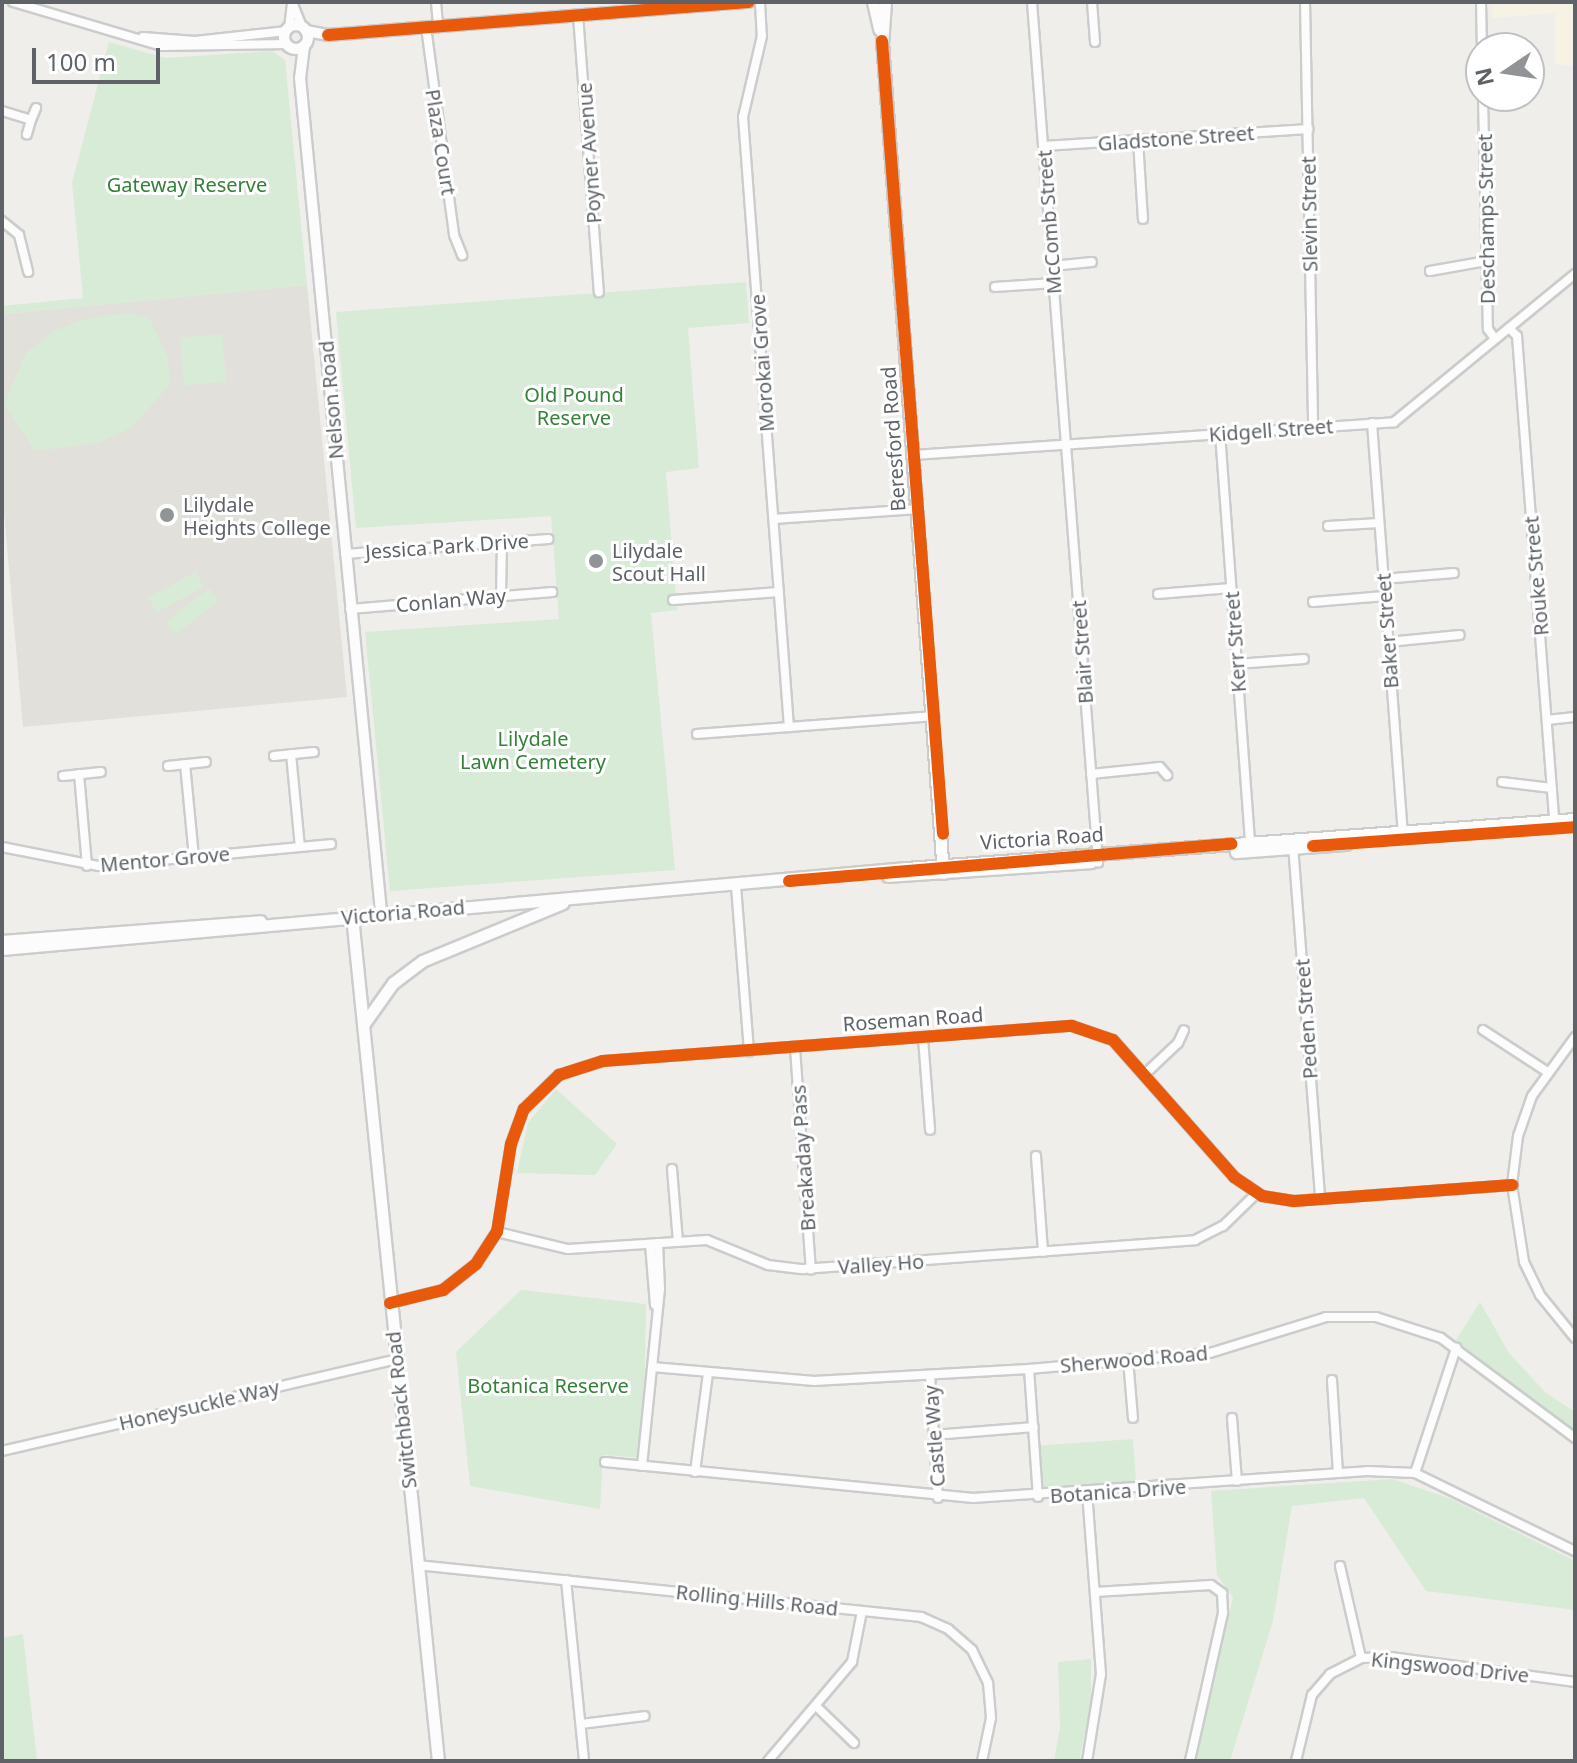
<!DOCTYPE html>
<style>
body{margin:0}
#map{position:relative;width:1577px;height:1763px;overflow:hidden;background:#efeeea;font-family:"Noto Sans",sans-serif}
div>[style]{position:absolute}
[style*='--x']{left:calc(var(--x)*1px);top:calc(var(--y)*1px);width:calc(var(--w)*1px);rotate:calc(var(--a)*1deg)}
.commercial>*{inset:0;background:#f7f3e4}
.education>*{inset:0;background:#e2e0da}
.green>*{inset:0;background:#d8ebd6;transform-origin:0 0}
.roads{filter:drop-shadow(2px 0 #cbcccc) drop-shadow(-2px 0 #cbcccc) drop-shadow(0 2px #cbcccc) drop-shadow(0 -2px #cbcccc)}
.minor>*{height:8px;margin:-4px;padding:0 4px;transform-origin:4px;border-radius:4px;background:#fdfcfc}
.tertiary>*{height:10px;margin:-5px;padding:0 5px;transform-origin:5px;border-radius:5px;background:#fdfcfc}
.tertiary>.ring{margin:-5px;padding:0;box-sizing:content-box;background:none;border:10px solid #fdfcfc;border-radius:50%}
.secondary>*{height:11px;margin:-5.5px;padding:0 5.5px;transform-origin:5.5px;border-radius:5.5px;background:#fdfcfc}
.cycleway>*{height:12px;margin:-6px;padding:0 6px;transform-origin:6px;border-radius:6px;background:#e8590c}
.dots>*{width:22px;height:22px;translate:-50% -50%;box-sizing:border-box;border:4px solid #fff;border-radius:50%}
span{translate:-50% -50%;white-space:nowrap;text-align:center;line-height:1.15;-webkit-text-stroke:6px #fff;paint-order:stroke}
.street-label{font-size:20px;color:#5f6368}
.park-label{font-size:20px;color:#348238}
.poi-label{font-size:20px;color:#5f6368}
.left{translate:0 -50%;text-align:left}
.frame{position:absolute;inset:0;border:4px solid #5f6368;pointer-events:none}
.north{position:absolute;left:1465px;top:32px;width:80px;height:80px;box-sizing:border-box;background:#fff;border:2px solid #bfc1c3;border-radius:50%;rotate:257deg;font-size:22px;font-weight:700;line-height:32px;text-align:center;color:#5f6368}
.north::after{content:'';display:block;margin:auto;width:28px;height:36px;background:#919496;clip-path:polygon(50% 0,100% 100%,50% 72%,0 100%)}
.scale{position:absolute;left:32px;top:48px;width:128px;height:36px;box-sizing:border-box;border:4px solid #5f6368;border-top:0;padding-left:10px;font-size:24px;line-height:28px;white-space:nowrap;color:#5f6368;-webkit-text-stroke:6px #fff;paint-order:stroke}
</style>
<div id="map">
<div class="commercial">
<div style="clip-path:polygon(1491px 2px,1575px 2px,1575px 66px,1555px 64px,1555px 13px,1492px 18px)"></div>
</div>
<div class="education">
<div style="clip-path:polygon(307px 285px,347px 697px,23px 727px,2px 489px,2px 314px)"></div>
</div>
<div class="green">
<div style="clip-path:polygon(109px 42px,165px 58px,272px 51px,285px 60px,307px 285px,2px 314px,2px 306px,83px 298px,72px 183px)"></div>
<div style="clip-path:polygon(746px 282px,749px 323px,688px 328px,699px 468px,666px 472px,677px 610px,651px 613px,675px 870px,390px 891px,365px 632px,559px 619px,551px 516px,356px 528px,336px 312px)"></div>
<div style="clip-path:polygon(127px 313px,149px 318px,168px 358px,170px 384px,131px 428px,98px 443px,35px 451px,4px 404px,26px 353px,54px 331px,84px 319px)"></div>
<div style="left:222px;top:334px;width:48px;height:42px;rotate:85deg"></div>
<div style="left:196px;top:572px;width:17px;height:54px;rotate:62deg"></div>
<div style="left:209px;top:588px;width:16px;height:55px;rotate:52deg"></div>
<div style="clip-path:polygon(556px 1089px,617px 1144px,595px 1175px,517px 1173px,528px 1123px)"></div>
<div style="clip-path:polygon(521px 1290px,646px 1304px,643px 1458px,603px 1455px,600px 1509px,470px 1486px,456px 1352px)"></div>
<div style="clip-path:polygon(1480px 1302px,1509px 1353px,1545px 1392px,1575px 1412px,1575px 1433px,1456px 1340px)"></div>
<div style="left:1133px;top:1439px;width:44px;height:93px;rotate:86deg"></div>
<div style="clip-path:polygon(1392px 1479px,1449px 1498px,1575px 1561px,1575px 1610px,1426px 1591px,1364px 1498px,1292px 1506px,1273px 1621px,1230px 1761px,1196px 1761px,1233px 1597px,1217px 1575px,1211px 1491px)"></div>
<div style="clip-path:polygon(23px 1634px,37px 1761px,2px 1761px,2px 1638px)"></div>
<div style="clip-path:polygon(1091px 1659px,1091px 1704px,1079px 1761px,1054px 1761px,1060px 1727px,1058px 1662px)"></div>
</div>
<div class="roads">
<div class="minor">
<div style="--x:13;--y:2;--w:155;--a:16.5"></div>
<div style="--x:162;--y:46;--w:125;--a:-0.9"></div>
<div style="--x:292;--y:2;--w:27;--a:68"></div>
<div style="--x:436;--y:2;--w:24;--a:85"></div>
<div style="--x:760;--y:2;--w:34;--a:87"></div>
<div style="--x:762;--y:36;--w:83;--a:103.2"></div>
<div style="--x:743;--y:117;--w:612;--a:85.69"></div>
<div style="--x:1032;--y:2;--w:863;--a:85.61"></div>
<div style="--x:1092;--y:2;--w:40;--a:85.7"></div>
<div style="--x:1305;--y:2;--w:424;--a:88.9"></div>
<div style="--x:1481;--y:2;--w:46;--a:88.8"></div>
<div style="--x:578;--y:15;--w:278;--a:85.7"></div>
<div style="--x:426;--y:27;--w:210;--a:82.3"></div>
<div style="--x:454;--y:235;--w:22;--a:68"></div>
<div style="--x:289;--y:28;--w:23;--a:-83"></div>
<div style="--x:143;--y:37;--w:52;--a:4.4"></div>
<div style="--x:195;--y:41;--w:92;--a:-6.3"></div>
<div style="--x:1483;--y:96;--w:233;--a:88.8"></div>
<div style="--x:1488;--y:329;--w:12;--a:55"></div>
<div style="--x:2;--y:111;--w:30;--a:17"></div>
<div style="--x:31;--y:120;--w:15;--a:106"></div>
<div style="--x:31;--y:120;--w:13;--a:-67"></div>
<div style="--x:1138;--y:140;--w:79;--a:86.4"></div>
<div style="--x:1044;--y:146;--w:265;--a:-3.7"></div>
<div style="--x:2;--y:221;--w:22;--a:39"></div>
<div style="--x:19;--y:235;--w:38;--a:76"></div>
<div style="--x:1052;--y:266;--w:40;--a:-5.7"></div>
<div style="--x:1430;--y:271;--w:58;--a:-10"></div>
<div style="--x:995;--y:287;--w:59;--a:-3.9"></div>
<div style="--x:1509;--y:328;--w:11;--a:45"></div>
<div style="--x:1517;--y:336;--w:493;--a:85.6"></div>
<div style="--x:1372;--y:423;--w:417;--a:85.7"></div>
<div style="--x:1220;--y:433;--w:414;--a:85.8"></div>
<div style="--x:914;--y:455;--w:481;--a:-3.9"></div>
<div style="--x:1394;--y:422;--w:234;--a:-39.3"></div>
<div style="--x:774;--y:519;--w:144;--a:-4"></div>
<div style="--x:1328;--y:526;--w:51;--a:-3.4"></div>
<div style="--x:345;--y:554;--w:204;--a:-4.2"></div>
<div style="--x:1383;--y:579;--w:71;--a:-4.8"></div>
<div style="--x:501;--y:594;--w:50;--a:-88.9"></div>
<div style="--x:1158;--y:594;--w:73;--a:-4.7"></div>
<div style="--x:673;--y:600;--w:106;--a:-4.3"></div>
<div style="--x:1313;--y:602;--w:72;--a:-4.8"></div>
<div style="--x:350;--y:609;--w:203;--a:-4.8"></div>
<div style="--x:1388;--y:642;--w:72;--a:-5.6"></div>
<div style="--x:1236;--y:664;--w:68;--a:-4.2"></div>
<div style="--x:1547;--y:720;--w:28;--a:-6"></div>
<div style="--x:697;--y:734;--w:238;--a:-4.3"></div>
<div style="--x:291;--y:754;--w:93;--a:84.5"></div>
<div style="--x:274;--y:756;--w:40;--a:-5.7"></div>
<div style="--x:185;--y:764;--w:93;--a:84.5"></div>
<div style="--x:168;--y:766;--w:38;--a:-6"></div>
<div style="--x:79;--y:774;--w:92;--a:85"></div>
<div style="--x:1091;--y:774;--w:69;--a:-5.8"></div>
<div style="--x:1160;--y:767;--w:11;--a:49"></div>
<div style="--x:63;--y:776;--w:38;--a:-6"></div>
<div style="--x:1502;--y:782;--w:50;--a:6.8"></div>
<div style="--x:1293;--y:845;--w:355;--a:85.6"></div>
<div style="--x:2;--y:847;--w:99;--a:11.1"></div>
<div style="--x:99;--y:866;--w:233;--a:-5.4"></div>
<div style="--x:736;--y:886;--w:166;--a:85.5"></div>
<div style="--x:1483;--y:1030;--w:75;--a:33.1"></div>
<div style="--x:1575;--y:1037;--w:73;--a:126.1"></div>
<div style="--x:1532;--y:1096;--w:42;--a:109.3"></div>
<div style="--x:1518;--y:1136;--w:49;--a:97"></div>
<div style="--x:1512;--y:1185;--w:78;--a:81.1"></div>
<div style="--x:1524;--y:1262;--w:37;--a:64"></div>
<div style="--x:1540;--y:1295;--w:55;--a:50.9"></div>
<div style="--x:923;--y:1038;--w:92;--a:85.6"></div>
<div style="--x:795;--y:1048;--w:222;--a:85.9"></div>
<div style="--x:1145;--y:1074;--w:45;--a:-43.2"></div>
<div style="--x:1178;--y:1043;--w:14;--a:-65"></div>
<div style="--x:1036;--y:1156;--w:96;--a:85.8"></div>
<div style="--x:672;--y:1169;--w:73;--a:85.3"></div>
<div style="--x:497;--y:1232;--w:73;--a:13.5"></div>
<div style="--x:568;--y:1249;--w:139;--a:-3.7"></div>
<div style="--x:707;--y:1240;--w:66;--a:22.3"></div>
<div style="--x:768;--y:1265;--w:35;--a:7"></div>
<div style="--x:803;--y:1269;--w:393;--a:-4.2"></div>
<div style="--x:1195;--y:1240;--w:31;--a:-27"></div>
<div style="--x:1223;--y:1226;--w:46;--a:-44.1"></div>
<div style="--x:650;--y:1244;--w:61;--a:85.3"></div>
<div style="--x:390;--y:1303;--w:55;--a:-13.8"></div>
<div style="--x:443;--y:1290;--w:42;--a:-38.2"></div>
<div style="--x:476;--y:1264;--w:38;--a:-57"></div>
<div style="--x:497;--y:1232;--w:89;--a:-81"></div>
<div style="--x:511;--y:1144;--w:37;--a:-70"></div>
<div style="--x:524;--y:1109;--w:49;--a:-44.2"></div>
<div style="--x:559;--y:1075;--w:46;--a:-17.7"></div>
<div style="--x:603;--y:1061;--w:470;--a:-4.3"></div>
<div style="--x:1072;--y:1026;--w:43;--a:18.9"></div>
<div style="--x:1113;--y:1040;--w:183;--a:48.5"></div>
<div style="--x:1234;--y:1177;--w:34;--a:34"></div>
<div style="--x:1262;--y:1196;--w:32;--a:9"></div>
<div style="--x:1294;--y:1201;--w:219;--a:-4.2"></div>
<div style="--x:1128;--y:1359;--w:59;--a:85.2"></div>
<div style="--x:652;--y:1367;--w:163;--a:4.9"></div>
<div style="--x:814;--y:1381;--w:215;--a:-3.2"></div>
<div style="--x:1029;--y:1369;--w:182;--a:-5.1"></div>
<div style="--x:1210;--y:1353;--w:121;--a:-17.2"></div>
<div style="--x:1326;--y:1317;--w:50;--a:0"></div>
<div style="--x:1376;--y:1317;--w:68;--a:17.9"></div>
<div style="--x:1441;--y:1338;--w:167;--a:36.7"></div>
<div style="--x:1029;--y:1369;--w:128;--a:86"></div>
<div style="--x:930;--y:1375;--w:123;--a:86.3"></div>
<div style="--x:1332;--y:1380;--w:93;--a:86.3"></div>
<div style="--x:1232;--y:1418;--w:63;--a:85.5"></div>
<div style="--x:934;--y:1435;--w:100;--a:-4.6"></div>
<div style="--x:2;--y:1451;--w:405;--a:-13.1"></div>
<div style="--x:605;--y:1462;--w:370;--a:5.6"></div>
<div style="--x:973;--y:1498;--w:395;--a:-3.9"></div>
<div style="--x:1367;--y:1471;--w:48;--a:2.4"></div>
<div style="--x:1415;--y:1473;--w:178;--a:26"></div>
<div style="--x:642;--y:1466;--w:178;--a:-84.2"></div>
<div style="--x:660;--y:1289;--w:46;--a:-92.5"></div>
<div style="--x:695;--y:1472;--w:100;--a:-82.5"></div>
<div style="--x:1415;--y:1473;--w:132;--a:-71.8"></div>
<div style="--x:1087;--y:1492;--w:183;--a:85.6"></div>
<div style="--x:1101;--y:1674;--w:88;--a:99.1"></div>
<div style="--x:417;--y:1565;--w:507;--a:5.89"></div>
<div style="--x:921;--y:1617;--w:30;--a:24"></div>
<div style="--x:948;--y:1629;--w:32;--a:41"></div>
<div style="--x:972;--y:1650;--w:37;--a:64"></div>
<div style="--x:988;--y:1683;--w:35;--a:85"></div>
<div style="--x:991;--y:1718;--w:44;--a:101.8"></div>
<div style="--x:1340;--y:1566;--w:94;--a:77.1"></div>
<div style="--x:566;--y:1580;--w:182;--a:84.3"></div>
<div style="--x:1095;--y:1592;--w:116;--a:-3.5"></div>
<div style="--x:1211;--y:1585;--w:14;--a:36"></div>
<div style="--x:1222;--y:1593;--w:20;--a:87"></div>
<div style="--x:1223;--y:1613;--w:152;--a:102.6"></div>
<div style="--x:816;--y:1706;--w:53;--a:44.2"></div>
<div style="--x:581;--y:1724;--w:64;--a:-7.1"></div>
<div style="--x:768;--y:1761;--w:130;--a:-49.7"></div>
<div style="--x:852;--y:1662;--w:52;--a:-78.9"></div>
<div style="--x:1296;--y:1761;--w:68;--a:-76.4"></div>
<div style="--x:1312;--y:1695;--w:28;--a:-49"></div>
<div style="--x:1330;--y:1674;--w:35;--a:-27"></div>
<div style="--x:1361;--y:1658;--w:30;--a:-2"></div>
<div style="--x:1391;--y:1657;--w:186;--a:7.7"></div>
</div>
<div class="tertiary">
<div class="ring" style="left:284px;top:25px;width:14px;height:14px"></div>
<div style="--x:306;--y:31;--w:22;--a:10"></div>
<div style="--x:328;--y:35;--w:422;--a:-4.5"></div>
<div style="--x:304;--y:46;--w:32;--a:97"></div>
<div style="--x:300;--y:78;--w:838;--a:84.45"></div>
</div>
<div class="secondary">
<div style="--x:873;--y:2;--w:28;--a:77"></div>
<div style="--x:885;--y:2;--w:39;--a:94"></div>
<div style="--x:882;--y:41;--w:834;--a:85.81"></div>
<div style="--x:1236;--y:852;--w:110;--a:-4.2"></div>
<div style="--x:888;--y:876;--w:203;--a:-3.9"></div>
<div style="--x:352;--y:916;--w:849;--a:84.19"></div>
<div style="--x:2;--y:941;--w:259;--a:-4.4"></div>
<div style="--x:2;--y:949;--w:908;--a:-5.12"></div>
<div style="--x:906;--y:868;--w:671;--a:-4.19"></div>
<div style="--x:363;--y:1025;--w:52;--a:-54.5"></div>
<div style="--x:393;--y:983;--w:36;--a:-37"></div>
<div style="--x:422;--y:961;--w:152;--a:-22.4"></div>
</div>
</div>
<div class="cycleway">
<div style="--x:328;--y:35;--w:422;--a:-4.5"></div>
<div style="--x:882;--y:41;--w:795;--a:85.6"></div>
<div style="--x:1313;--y:846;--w:263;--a:-4.1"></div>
<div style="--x:789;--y:881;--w:444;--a:-4.8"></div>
<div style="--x:390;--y:1303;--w:55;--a:-13.8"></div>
<div style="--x:443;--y:1290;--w:42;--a:-38.2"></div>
<div style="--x:476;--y:1264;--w:38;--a:-57"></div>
<div style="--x:497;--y:1232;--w:89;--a:-81"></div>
<div style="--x:511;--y:1144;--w:37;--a:-70"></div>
<div style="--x:524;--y:1109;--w:49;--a:-44.2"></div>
<div style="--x:559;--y:1075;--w:46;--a:-17.7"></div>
<div style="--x:603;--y:1061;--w:470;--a:-4.3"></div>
<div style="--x:1072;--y:1026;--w:43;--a:18.9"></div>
<div style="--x:1113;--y:1040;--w:183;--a:48.5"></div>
<div style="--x:1234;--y:1177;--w:34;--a:34"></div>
<div style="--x:1262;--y:1196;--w:32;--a:9"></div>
<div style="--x:1294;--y:1201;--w:219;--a:-4.2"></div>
</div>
<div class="dots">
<div style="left:167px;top:515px;background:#919496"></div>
<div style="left:596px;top:561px;background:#919496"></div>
</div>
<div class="street-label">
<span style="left:1176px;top:138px;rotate:-4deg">Gladstone Street</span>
<span style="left:441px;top:142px;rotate:81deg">Plaza Court</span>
<span style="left:589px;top:153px;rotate:-94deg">Poyner Avenue</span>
<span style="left:1309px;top:214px;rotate:-91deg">Slevin Street</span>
<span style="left:1486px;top:219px;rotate:-91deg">Deschamps Street</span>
<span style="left:1049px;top:222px;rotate:-94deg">McComb Street</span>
<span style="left:762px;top:363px;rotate:-94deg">Morokai Grove</span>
<span style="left:331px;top:400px;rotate:-95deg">Nelson Road</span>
<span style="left:1271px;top:430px;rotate:-4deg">Kidgell Street</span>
<span style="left:893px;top:439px;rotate:-94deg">Beresford Road</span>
<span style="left:447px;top:546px;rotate:-4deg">Jessica Park Drive</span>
<span style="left:1536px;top:576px;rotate:-95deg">Rouke Street</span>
<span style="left:451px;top:600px;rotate:-5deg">Conlan Way</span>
<span style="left:1387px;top:631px;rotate:-94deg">Baker Street</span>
<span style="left:1235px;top:642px;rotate:-94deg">Kerr Street</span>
<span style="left:1082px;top:652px;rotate:-94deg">Blair Street</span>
<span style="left:1042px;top:838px;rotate:-4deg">Victoria Road</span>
<span style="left:165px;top:859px;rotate:-5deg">Mentor Grove</span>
<span style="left:403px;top:912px;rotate:-5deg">Victoria Road</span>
<span style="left:913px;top:1019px;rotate:-4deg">Roseman Road</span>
<span style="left:1306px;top:1019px;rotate:-94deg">Peden Street</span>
<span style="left:803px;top:1158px;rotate:-94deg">Breakaday Pass</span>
<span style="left:881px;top:1264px;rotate:-4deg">Valley Ho</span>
<span style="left:1134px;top:1359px;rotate:-5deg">Sherwood Road</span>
<span style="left:199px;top:1405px;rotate:-13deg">Honeysuckle Way</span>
<span style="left:401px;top:1410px;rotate:-96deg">Switchback Road</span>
<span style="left:934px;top:1436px;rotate:-94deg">Castle Way</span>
<span style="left:1118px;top:1491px;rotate:-4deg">Botanica Drive</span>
<span style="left:757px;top:1600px;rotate:6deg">Rolling Hills Road</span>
<span style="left:1450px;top:1667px;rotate:6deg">Kingswood Drive</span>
</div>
<div class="park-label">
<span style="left:187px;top:184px">Gateway Reserve</span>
<span style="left:574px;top:406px">Old Pound<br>Reserve</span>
<span style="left:533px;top:750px">Lilydale<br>Lawn Cemetery</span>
<span style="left:548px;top:1385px">Botanica Reserve</span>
</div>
<div class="poi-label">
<span class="left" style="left:183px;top:516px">Lilydale<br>Heights College</span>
<span class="left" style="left:612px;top:562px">Lilydale<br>Scout Hall</span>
</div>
<div class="frame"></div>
<div class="north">N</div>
<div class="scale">100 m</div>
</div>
